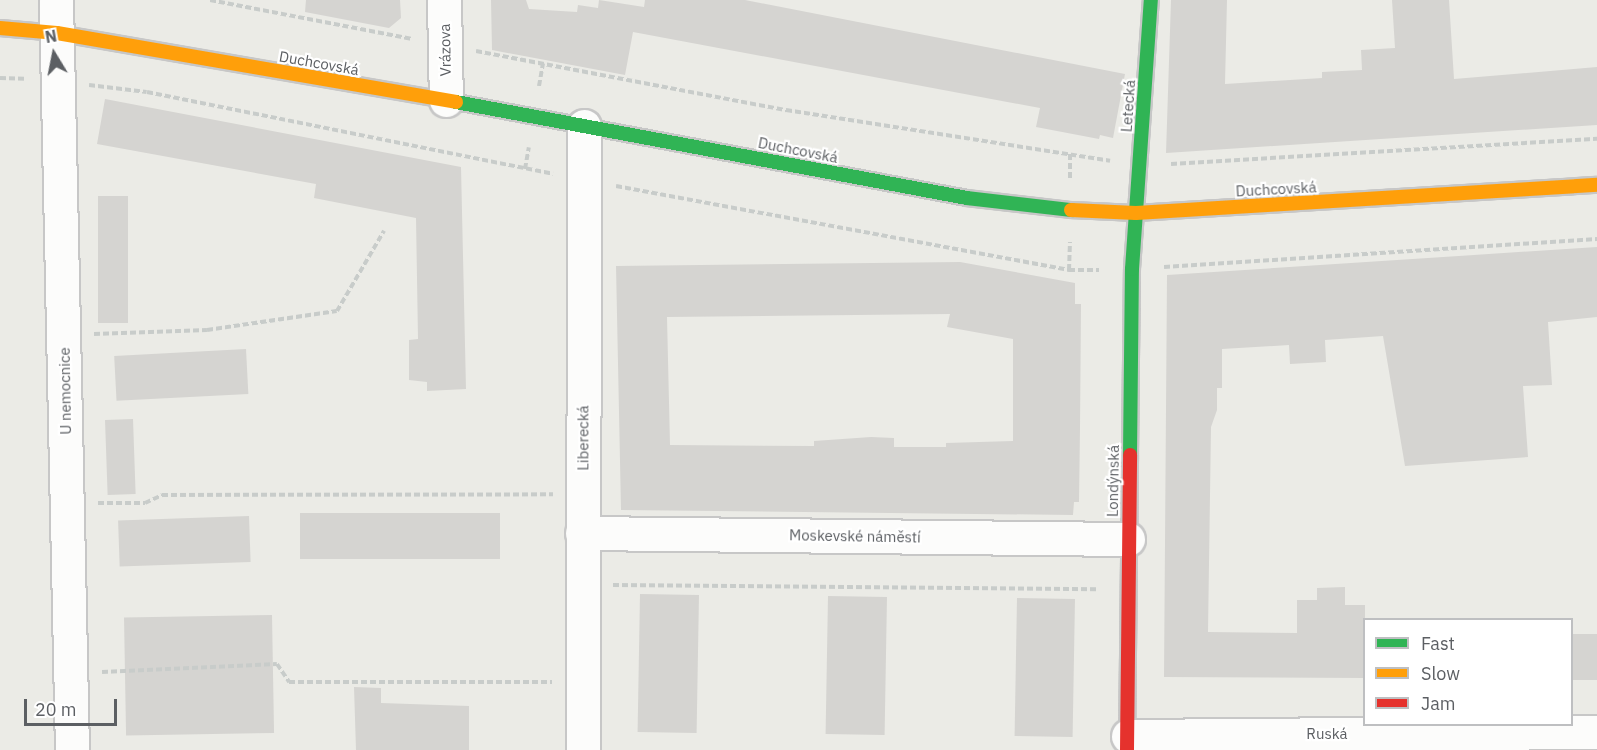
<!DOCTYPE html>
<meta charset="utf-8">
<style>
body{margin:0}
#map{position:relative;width:1597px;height:750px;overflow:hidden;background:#ebebe6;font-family:"IBM Plex Sans",sans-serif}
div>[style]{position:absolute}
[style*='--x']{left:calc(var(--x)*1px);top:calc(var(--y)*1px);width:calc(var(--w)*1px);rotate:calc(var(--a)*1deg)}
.building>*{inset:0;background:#d5d4d1;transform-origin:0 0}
.path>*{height:4px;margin-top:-2px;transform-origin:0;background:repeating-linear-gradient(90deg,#c8ccca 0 6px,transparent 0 9px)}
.roads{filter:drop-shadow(2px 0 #c7c7c7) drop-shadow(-2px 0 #c7c7c7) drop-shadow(0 2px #c7c7c7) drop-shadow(0 -2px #c7c7c7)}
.street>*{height:33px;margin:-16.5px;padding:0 16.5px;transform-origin:16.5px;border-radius:16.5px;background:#fcfcfb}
.fast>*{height:14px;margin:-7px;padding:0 7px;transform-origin:7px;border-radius:7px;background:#30b455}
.slow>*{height:14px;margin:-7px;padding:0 7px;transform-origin:7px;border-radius:7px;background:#ff9f0a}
.jam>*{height:14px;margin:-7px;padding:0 7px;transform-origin:7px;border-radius:7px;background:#e5322d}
span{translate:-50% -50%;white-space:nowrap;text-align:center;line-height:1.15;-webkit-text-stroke:4.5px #fff;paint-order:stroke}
.street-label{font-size:15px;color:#5c5f63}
.legend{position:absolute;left:1363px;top:618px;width:210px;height:108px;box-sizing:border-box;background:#fff;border:2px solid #bebfc1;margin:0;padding:8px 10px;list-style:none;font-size:18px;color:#5c5f63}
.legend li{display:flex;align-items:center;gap:12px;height:30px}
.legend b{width:30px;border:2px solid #bebfc1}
.north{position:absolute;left:24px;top:24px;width:60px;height:60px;-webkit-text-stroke:4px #fff;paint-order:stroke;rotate:350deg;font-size:16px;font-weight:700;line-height:24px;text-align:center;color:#5c5f63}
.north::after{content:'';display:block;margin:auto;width:21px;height:27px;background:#5c5f63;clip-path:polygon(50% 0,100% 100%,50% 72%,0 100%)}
.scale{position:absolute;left:24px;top:699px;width:93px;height:27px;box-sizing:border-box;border:3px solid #5c5f63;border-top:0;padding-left:8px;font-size:18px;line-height:21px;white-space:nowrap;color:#5c5f63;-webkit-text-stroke:4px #fff;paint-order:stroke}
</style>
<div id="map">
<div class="building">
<div style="clip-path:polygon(306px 0,400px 0,401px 18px,389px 28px,305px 12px)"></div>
<div style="clip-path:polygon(491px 0,526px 0,529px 9px,577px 12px,578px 5px,598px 8px,599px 0,644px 7px,645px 0,745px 0,1125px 74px,1113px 138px,1100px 135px,1099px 139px,1036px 127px,1040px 108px,633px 32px,625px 75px,492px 50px)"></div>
<div style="clip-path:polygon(1171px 0,1227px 0,1225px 84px,1322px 78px,1322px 72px,1362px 70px,1361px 50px,1395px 48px,1392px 0,1449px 0,1454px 79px,1597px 67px,1597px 125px,1166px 153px)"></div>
<div style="clip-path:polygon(105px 99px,461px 167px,466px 389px,427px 391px,427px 382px,409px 380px,409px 340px,418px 339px,416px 218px,314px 198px,316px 184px,97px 144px)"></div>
<div style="left:98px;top:196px;width:30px;height:127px"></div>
<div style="clip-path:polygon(1597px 247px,1597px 317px,1548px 322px,1552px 385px,1523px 386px,1528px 457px,1405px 466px,1383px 336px,1325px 340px,1326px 362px,1290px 364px,1289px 345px,1222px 349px,1222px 388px,1217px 388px,1217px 410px,1211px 427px,1208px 632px,1297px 633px,1297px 600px,1317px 600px,1317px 588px,1345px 587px,1345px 605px,1365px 605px,1365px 678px,1164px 677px,1167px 275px)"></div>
<div style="clip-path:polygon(evenodd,960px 262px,1075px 283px,1075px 304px,1081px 304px,1080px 428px,1079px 502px,1074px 502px,1073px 515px,621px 510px,616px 266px,960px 262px,950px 314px,947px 327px,1013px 339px,1013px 441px,946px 443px,946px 447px,894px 447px,894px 438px,871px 437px,814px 441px,814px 446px,670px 445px,667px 317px,950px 314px)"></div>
<div style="left:246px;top:349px;width:45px;height:132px;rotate:87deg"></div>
<div style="left:133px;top:419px;width:75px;height:28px;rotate:88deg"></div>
<div style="left:500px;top:513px;width:46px;height:200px;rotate:90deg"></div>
<div style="left:249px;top:516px;width:46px;height:131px;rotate:88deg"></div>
<div style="left:640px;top:594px;width:59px;height:138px;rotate:1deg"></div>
<div style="left:828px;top:596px;width:59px;height:138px;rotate:1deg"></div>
<div style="left:1017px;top:598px;width:58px;height:138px;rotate:1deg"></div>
<div style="left:272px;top:615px;width:118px;height:148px;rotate:89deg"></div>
<div style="left:1572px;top:634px;width:25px;height:46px"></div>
<div style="clip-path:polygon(354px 687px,381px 688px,381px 703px,469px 706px,469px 750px,356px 750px)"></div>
</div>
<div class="path">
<div style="--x:210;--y:0;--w:206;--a:10.9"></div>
<div style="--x:476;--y:51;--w:316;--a:10.8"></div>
<div style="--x:786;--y:110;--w:328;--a:8.9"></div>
<div style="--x:0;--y:78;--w:25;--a:2"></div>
<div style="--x:89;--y:85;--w:58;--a:6.9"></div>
<div style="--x:147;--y:92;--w:414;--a:11.4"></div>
<div style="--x:539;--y:86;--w:23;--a:-80"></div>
<div style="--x:1171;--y:164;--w:427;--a:-3.4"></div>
<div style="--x:525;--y:169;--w:22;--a:-80"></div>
<div style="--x:1070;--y:178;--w:24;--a:-90"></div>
<div style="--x:616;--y:186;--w:461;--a:10.5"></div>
<div style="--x:1069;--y:270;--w:30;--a:0"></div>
<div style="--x:1164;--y:267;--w:434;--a:-3.7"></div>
<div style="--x:1069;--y:270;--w:28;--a:-88"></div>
<div style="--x:94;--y:334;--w:113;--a:-2"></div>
<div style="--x:207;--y:330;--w:131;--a:-8.3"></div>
<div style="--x:337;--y:311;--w:93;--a:-59.6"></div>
<div style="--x:98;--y:503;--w:47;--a:0"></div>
<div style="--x:145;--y:503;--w:19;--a:-25"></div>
<div style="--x:162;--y:495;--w:391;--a:-0.1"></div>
<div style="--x:613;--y:585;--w:485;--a:0.5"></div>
<div style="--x:102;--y:672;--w:175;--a:-2.6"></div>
<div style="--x:277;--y:664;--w:22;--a:56"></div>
<div style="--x:289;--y:682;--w:263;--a:0"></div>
</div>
<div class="roads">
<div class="street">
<div style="--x:56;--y:0;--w:750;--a:88.78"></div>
<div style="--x:444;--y:0;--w:100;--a:88.9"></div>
<div style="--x:582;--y:533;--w:546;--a:0.63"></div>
<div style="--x:1128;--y:736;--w:469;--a:-0.5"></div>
<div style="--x:583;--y:750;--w:624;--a:-89.91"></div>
</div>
<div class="fast">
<div style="--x:456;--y:102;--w:520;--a:10.64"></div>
<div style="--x:967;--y:198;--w:105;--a:6.6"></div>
<div style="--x:1130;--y:455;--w:186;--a:-89.4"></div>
<div style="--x:1132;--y:269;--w:270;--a:-86"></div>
</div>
<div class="slow">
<div style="--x:0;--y:28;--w:57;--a:5"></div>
<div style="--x:57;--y:33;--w:405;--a:9.8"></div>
<div style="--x:1071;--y:210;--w:65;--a:2.6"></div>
<div style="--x:1136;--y:213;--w:462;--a:-3.5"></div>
</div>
<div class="jam">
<div style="--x:1127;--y:750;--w:295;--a:-89.4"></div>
</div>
</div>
<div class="street-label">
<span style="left:445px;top:50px;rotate:-91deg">Vrázova</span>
<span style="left:319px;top:63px;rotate:10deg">Duchcovská</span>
<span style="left:1128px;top:106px;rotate:-86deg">Letecká</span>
<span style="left:798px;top:150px;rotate:11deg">Duchcovská</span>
<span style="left:1276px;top:189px;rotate:-3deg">Duchcovská</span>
<span style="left:65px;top:391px;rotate:-91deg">U nemocnice</span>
<span style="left:583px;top:438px;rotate:-90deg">Liberecká</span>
<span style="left:1113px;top:481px;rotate:-89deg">Londýnská</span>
<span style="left:855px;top:536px;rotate:1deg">Moskevské náměstí</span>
<span style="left:1327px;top:734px">Ruská</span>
</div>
<ul class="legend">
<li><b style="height:8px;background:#30b455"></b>Fast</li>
<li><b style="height:8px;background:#ff9f0a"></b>Slow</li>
<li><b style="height:8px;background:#e5322d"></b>Jam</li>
</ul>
<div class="north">N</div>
<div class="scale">20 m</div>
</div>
